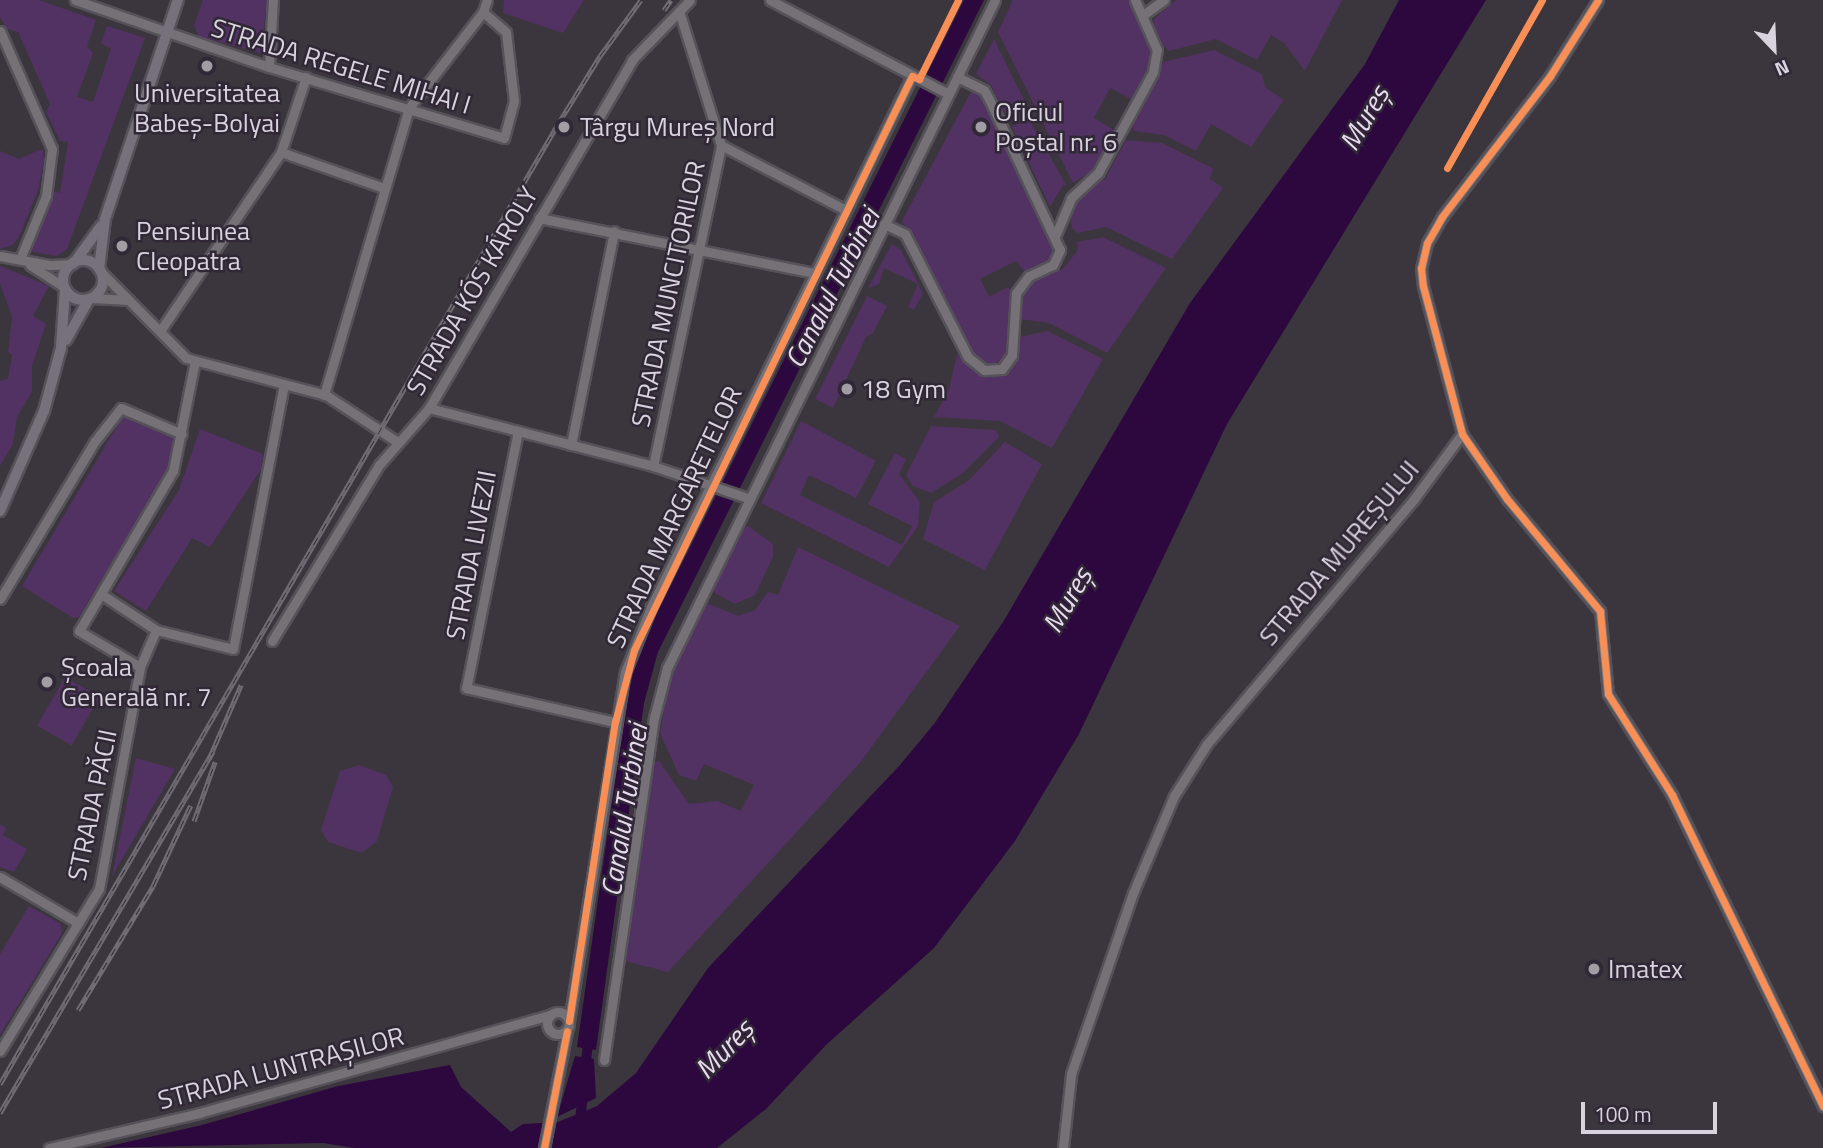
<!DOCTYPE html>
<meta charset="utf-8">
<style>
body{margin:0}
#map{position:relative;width:1823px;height:1148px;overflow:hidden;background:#3b363e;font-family:"Titillium Web",sans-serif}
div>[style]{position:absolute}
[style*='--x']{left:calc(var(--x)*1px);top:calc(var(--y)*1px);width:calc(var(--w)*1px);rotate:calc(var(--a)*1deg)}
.green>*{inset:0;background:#513262;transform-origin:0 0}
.water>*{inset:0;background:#2d083e}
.canal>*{height:10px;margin:-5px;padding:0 5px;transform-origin:5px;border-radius:5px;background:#2d083e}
.roads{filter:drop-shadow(2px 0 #565259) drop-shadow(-2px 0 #565259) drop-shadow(0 2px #565259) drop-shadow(0 -2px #565259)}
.minor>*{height:9px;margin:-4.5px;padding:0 4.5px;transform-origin:4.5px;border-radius:4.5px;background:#757177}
.minor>.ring{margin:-4.5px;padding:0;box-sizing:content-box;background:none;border:9px solid #757177;border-radius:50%}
.major>*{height:10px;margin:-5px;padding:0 5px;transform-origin:5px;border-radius:5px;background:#77717c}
.major>.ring{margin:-5px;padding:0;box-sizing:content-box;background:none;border:10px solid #77717c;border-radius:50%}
.rail>*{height:5px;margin-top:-2.5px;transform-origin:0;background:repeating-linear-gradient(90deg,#312837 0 8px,#716c73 0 16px);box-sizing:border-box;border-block:2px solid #716c73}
.cycleway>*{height:7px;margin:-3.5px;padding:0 3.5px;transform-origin:3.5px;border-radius:3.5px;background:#f78f57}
.dots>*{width:19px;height:19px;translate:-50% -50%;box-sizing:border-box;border:4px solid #312837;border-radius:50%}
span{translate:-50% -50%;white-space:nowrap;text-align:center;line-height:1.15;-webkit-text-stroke:5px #312837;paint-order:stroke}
.street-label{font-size:26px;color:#d9d3dd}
.poi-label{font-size:26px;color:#d9d3dd}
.left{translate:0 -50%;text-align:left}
.water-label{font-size:28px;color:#e9dcf1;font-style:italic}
.north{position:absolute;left:1739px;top:14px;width:70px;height:70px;-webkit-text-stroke:5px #312837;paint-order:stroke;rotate:157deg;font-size:19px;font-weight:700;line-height:28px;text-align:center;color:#d9d3dd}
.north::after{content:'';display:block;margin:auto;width:24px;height:32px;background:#d9d3dd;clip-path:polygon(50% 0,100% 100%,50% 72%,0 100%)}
.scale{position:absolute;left:1581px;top:1102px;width:136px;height:32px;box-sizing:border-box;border:4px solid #d9d3dd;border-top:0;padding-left:9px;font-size:21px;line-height:24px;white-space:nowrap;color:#d9d3dd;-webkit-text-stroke:5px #312837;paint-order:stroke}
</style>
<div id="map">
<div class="green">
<div style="clip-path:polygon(0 0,39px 0,96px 20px,87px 46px,93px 53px,77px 97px,93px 102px,111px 49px,101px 43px,107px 26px,145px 38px,67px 249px,57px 256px,33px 252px,30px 247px,51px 190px,60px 193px,68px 142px,60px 141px,46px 112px,50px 104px,18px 32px,7px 29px,0 17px)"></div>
<div style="clip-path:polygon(203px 0,267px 0,261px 53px,199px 37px,194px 25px)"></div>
<div style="clip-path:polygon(504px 0,584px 0,563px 33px,503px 13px)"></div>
<div style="clip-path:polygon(1013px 0,1130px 0,1152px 51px,1153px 59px,1131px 99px,1110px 88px,1094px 118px,1114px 130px,1095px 169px,1073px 183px,998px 32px)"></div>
<div style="clip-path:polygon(1176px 0,1342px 0,1305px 71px,1284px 43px,1271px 35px,1257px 60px,1216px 39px,1169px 51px,1160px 43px,1153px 20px)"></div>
<div style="clip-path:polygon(994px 39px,1027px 106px,1021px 102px,1006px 109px,1006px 116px,991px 85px,976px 74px)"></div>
<div style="clip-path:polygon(1214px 50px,1262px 74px,1265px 87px,1284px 100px,1251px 147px,1211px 124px,1196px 151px,1164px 135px,1134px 131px,1130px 120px,1163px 62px)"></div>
<div style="clip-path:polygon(972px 90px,985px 98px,1056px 249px,1051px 261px,1027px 274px,1016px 261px,980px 279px,989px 297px,1008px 287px,1011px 292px,1008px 353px,992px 367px,971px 356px,902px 221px)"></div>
<div style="clip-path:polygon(1028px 118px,1067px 186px,1063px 185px,1050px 207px,1012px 127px)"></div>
<div style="clip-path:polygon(1126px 140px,1162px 143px,1214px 169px,1209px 178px,1223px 188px,1172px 259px,1106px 227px,1077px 233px,1072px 228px,1070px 211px,1082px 189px,1105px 179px)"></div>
<div style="clip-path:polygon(39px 150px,43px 150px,44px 161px,38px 190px,19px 237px,13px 245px,0 249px,0 151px,19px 159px)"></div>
<div style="clip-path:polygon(1103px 237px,1166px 268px,1107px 353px,1049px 323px,1020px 319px,1022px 294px,1028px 282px,1063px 269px,1078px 250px,1077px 242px)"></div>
<div style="clip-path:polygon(892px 244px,901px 250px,923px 293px,914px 310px,908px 307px,918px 284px,884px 268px,879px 284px,868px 288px)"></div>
<div style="clip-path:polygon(0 266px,49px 286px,33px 316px,46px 324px,32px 366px,32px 392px,17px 417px,13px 444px,0 466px,0 381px,8px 379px,12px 355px,8px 352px,12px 317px,0 283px)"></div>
<div style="clip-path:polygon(867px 296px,887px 306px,873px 333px,866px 337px,833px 408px,815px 399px)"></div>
<div style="clip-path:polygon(1047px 331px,1103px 359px,1052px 448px,1000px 421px,934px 417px,949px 389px,957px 354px,976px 370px,1000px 376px,1013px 366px,1019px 337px)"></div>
<div style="clip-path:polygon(129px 414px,173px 435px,175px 443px,164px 476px,79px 617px,73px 618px,22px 586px,123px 416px)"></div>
<div style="clip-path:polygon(801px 421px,876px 461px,856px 498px,809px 475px,800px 495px,902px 545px,912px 526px,868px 504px,895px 453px,906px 459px,899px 474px,920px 502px,918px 526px,889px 567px,761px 503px)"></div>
<div style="clip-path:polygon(931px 426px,996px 430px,999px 437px,963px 473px,931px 493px,913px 486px,906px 475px)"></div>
<div style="clip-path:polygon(200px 429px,263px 454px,261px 469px,210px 547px,192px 538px,146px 611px,114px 591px,179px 490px)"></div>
<div style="clip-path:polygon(1005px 442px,1042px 464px,985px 570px,923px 539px,934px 502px,968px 481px)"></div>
<div style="clip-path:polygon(748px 526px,773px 544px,773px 557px,755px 595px,735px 604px,715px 593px,712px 583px,739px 531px)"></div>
<div style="clip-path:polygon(798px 547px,960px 626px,859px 764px,668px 972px,621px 960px,653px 762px,659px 761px,689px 804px,717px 801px,741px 811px,754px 785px,704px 764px,696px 781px,679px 775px,660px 733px,671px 669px,700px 607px,709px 604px,738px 616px,755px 610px,768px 592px,778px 595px)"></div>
<div style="left:65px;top:677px;width:40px;height:56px;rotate:30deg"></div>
<div style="clip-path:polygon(136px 758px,175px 769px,112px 876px)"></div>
<div style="clip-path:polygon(359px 765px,386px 775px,393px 787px,377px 841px,362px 853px,328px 842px,321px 830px,340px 771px)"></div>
<div style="clip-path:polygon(0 824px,6px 828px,3px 835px,27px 849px,14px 872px,0 867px)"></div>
<div style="clip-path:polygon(29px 906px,61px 924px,62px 933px,0 1035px,0 954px)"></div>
</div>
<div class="water">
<div style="clip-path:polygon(964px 0,984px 0,658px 652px,644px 703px,596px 1050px,577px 1047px,627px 697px,640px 647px)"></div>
<div style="clip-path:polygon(1399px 0,1486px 0,1227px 424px,1079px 734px,1015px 841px,934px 948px,826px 1045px,766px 1109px,717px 1148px,354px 1148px,323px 1143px,101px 1148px,202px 1125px,338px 1086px,450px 1065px,461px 1087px,511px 1132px,523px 1124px,558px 1122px,597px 1106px,636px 1073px,708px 968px,900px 765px,934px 724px,1003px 622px,1190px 303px,1365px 64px)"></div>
<div style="clip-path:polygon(575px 1056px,594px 1059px,596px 1098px,557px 1117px)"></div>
</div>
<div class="canal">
<div style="--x:585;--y:1069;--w:33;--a:-83"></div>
<div style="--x:583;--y:1095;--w:23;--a:97"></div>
<div style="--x:580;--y:1118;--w:32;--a:70"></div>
</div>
<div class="roads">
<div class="minor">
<div style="--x:75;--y:0;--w:205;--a:19.1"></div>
<div style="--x:269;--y:67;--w:245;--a:16.8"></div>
<div style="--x:504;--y:138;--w:38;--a:-75"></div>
<div style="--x:514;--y:101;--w:69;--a:-96.6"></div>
<div style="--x:506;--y:32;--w:30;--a:-139"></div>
<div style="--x:483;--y:12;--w:13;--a:-72"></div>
<div style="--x:770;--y:0;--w:201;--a:27.8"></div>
<div style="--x:1598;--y:0;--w:90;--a:122.3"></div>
<div style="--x:1550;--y:76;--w:178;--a:127.5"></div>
<div style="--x:1442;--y:217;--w:30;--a:120"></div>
<div style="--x:1427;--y:243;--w:26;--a:103"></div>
<div style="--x:1421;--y:268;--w:18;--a:84"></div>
<div style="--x:1423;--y:286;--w:153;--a:75.2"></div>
<div style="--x:1462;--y:434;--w:79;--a:55.3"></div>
<div style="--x:1507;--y:499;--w:146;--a:50.3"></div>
<div style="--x:1600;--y:611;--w:83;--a:84.5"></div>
<div style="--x:1608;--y:694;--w:120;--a:57.6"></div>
<div style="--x:1672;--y:795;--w:346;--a:64.1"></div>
<div style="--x:1143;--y:15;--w:26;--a:-36"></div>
<div style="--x:0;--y:31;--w:129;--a:66.2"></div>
<div style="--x:52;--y:149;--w:47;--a:97.3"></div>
<div style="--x:46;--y:196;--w:68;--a:112.4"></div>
<div style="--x:269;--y:67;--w:67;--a:-86.6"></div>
<div style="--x:721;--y:145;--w:141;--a:27.5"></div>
<div style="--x:281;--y:152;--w:109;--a:19.3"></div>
<div style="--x:539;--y:218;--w:280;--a:11.3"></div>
<div style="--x:884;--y:224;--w:23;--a:25"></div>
<div style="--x:905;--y:234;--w:138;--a:62.9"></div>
<div style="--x:968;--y:357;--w:21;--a:39"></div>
<div style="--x:984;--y:370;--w:18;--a:-3"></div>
<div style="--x:1002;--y:369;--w:17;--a:-54"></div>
<div style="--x:1012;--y:355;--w:62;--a:-86.3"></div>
<div style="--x:1016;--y:293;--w:21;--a:-53"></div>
<div style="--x:1029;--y:276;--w:26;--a:-25"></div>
<div style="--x:1053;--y:265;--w:17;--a:-65"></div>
<div style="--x:1060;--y:250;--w:167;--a:-115.2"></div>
<div style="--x:989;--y:99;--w:10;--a:-119"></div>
<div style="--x:984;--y:90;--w:30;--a:-154"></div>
<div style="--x:1056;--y:234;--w:39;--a:-67"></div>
<div style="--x:1071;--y:198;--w:37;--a:-43"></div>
<div style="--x:1098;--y:173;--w:115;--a:-61.4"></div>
<div style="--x:1153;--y:72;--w:22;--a:-80"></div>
<div style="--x:1157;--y:50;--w:55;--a:-113.7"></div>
<div style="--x:0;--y:256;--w:50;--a:10.4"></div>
<div style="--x:49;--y:265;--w:23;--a:-2"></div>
<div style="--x:30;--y:265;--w:40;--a:32.9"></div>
<div style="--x:100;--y:271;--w:122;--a:45.3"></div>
<div style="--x:186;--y:358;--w:145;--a:14.8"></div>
<div style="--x:326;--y:395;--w:84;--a:33.3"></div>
<div style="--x:92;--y:298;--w:37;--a:3"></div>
<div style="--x:160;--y:331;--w:216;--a:-55.9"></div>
<div style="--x:281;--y:152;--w:79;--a:-71.6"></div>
<div style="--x:324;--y:395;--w:299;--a:-73.5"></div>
<div style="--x:409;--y:108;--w:121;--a:-52.4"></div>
<div style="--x:429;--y:408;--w:231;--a:14.5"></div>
<div style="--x:653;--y:466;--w:100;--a:18.6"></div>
<div style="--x:518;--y:431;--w:262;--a:101.4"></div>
<div style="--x:466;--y:688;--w:153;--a:12.9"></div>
<div style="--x:571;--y:445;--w:218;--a:-78.6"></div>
<div style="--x:653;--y:466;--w:328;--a:-78"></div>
<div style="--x:721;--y:145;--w:140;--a:-107.4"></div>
<div style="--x:101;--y:594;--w:66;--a:33.2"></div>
<div style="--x:156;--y:630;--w:79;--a:13.9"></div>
<div style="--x:233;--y:649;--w:269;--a:-79.1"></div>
<div style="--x:0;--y:599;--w:184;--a:-59"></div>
<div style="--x:95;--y:441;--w:42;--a:-51.8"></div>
<div style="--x:121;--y:408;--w:66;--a:23.1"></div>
<div style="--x:272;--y:641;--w:206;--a:-58.7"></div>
<div style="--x:379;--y:465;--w:76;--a:-48.7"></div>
<div style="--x:429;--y:408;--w:403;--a:-59.7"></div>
<div style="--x:632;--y:60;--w:83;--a:-46"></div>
<div style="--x:140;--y:667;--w:71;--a:-149.5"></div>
<div style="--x:79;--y:631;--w:186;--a:-59.6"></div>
<div style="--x:173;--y:471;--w:112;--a:-78.7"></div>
<div style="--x:0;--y:877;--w:91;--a:30.5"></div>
<div class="ring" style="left:547px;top:1012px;width:13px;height:13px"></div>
<div style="--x:569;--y:1021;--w:353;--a:-80.9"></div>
<div style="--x:625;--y:672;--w:70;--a:-68.2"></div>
<div style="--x:651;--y:607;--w:592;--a:-63.82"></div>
<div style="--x:0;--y:1051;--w:190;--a:-58.6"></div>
<div style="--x:99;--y:889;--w:226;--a:-79.5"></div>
<div style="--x:140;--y:667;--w:40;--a:-66.6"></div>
<div style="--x:604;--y:1060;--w:346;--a:-81.7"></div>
<div style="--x:654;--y:718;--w:52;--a:-75.4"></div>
<div style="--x:667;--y:668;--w:744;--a:-63.85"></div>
<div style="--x:49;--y:1148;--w:154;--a:-13.1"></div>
<div style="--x:199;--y:1113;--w:365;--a:-15.6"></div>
<div style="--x:544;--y:1148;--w:119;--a:-78.9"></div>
<div style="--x:1063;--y:1148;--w:74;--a:-83.8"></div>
<div style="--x:1071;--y:1074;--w:191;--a:-71.1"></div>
<div style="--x:1133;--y:893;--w:105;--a:-67.1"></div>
<div style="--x:1174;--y:796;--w:62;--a:-57.6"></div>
<div style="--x:1207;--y:744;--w:321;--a:-49.8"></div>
<div style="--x:1414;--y:499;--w:81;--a:-53.6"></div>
</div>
<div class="major">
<div class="ring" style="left:63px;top:260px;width:30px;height:30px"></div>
<div style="--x:74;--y:263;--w:46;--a:-53.9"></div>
<div style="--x:99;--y:269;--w:50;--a:-83.2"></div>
<div style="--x:105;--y:219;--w:231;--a:-71.6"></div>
<div style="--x:66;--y:340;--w:47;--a:-60.7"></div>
<div style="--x:0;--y:511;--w:109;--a:-66.3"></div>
<div style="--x:44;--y:411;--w:65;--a:-74.9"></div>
<div style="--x:61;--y:348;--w:59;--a:-86.1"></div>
</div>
</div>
<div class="rail">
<div style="--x:664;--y:10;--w:12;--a:-55"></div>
<div style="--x:209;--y:759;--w:81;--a:-66.6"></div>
<div style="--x:194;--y:821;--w:63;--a:-70.4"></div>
<div style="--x:78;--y:1010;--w:145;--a:-58.8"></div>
<div style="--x:153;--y:886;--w:89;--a:-64.9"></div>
<div style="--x:0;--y:1084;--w:1110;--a:-59.83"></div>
<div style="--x:558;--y:124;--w:80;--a:-58.3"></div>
<div style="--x:600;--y:56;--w:69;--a:-53.8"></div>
<div style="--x:0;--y:1113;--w:420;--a:-59.5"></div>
</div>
<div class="cycleway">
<div style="--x:1598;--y:0;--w:90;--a:122.3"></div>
<div style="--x:1550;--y:76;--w:178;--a:127.5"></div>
<div style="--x:1442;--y:217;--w:30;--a:120"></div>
<div style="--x:1427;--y:243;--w:26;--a:103"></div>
<div style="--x:1421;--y:268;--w:18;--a:84"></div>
<div style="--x:1423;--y:286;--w:153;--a:75.2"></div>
<div style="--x:1462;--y:434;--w:79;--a:55.3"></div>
<div style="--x:1507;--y:499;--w:146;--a:50.3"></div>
<div style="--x:1600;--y:611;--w:83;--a:84.5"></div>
<div style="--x:1608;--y:694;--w:120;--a:57.6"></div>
<div style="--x:1672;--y:795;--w:346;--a:64.1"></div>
<div style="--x:1447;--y:168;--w:193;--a:-60.5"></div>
<div style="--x:569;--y:1021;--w:303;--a:-81.3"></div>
<div style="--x:615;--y:722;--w:74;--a:-75.2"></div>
<div style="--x:634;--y:650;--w:629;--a:-64.17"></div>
<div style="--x:908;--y:84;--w:9;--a:-63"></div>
<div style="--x:912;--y:76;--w:8;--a:23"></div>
<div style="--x:919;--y:79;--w:88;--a:-63.7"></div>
<div style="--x:544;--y:1148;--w:119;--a:-78.9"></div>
</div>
<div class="dots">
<div style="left:207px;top:66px;background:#a29ca5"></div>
<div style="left:564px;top:127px;background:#a29ca5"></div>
<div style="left:981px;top:127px;background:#a29ca5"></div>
<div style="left:122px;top:246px;background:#a29ca5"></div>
<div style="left:847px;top:389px;background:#a29ca5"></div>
<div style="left:47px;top:682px;background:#a29ca5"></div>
<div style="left:1594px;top:969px;background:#a29ca5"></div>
</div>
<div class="street-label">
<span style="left:341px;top:66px;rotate:17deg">STRADA REGELE MIHAI I</span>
<span style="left:472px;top:291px;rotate:-60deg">STRADA KÓS KÁROLY</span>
<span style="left:668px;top:294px;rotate:-78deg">STRADA MUNCITORILOR</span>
<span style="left:674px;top:517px;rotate:-65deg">STRADA MARGARETELOR</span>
<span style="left:1339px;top:553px;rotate:-50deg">STRADA MUREȘULUI</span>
<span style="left:471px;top:555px;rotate:-79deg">STRADA LIVEZII</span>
<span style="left:92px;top:805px;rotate:-78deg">STRADA PĂCII</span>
<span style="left:281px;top:1068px;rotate:-15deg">STRADA LUNTRAȘILOR</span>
</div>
<div class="poi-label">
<span style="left:207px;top:108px">Universitatea<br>Babeș-Bolyai</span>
<span class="left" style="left:995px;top:127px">Oficiul<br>Poștal nr. 6</span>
<span class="left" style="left:580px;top:127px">Târgu Mureș Nord</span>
<span class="left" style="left:136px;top:246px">Pensiunea<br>Cleopatra</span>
<span class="left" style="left:861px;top:389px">18 Gym</span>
<span class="left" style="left:61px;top:682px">Școala<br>Generală nr. 7</span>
<span class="left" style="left:1608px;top:969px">Imatex</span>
</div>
<div class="water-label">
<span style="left:1364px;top:118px;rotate:-60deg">Mureș</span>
<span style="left:832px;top:288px;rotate:-63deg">Canalul Turbinei</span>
<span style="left:1067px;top:600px;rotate:-60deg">Mureș</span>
<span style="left:624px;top:810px;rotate:-81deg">Canalul Turbinei</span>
<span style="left:724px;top:1049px;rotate:-46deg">Mureș</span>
</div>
<div class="north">N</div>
<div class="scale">100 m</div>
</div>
